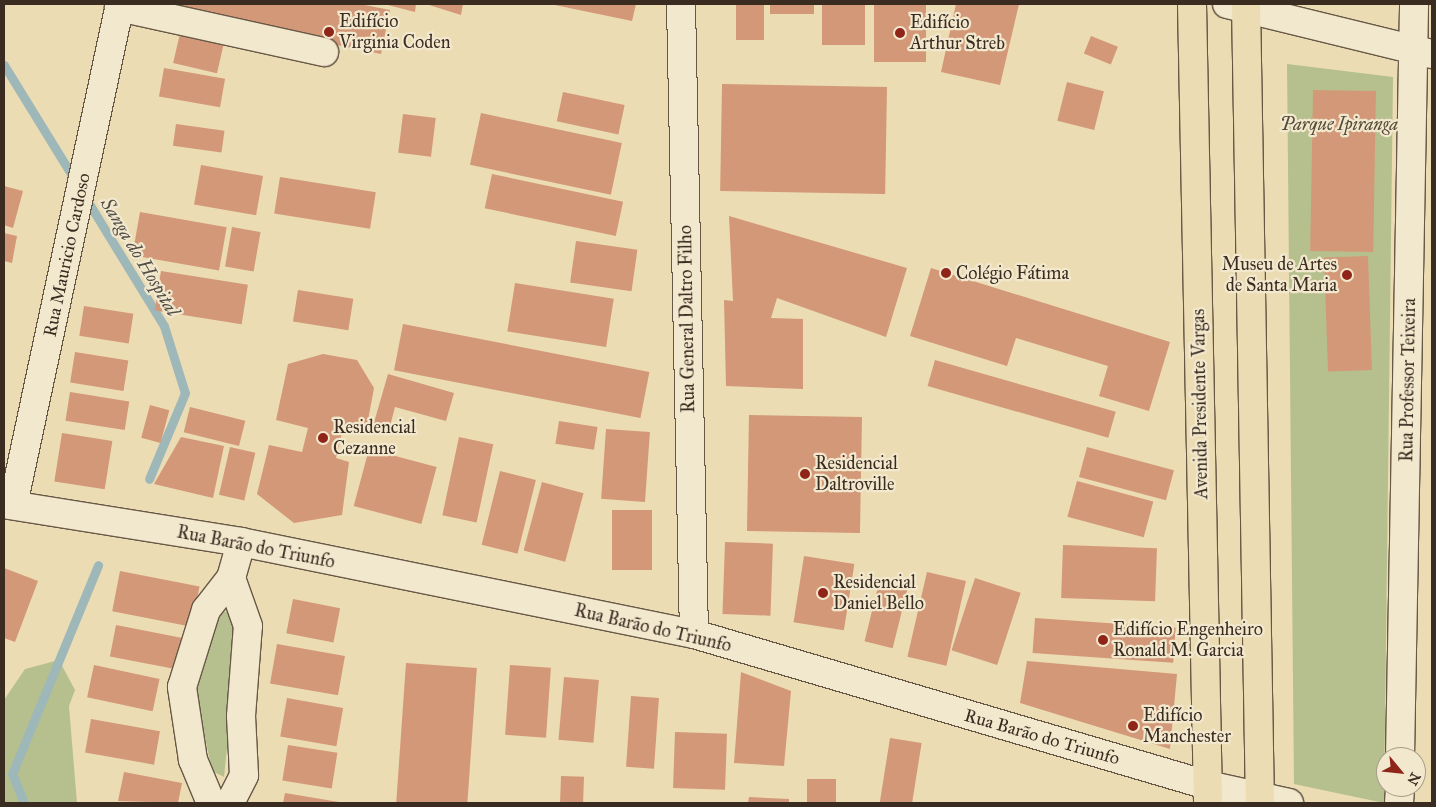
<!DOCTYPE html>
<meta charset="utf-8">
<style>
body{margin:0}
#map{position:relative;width:1436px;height:807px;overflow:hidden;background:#ebdcb4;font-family:"IM FELL Great Primer",serif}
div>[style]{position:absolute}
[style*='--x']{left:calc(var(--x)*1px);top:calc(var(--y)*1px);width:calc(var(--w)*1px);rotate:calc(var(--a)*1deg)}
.green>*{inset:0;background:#b6c08e}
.stream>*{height:9px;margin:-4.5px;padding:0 4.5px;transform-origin:4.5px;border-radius:4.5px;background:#9eb8b9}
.building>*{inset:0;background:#d39878;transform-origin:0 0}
.roads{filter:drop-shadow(1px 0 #675846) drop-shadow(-1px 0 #675846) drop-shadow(0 1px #675846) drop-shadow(0 -1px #675846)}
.minor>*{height:28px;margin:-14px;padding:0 14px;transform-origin:14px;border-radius:14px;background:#f2e8ce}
.major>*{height:28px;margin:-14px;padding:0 14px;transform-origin:14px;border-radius:14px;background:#ebdcb4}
.dots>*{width:14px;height:14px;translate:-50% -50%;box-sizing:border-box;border:2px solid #f2e8ce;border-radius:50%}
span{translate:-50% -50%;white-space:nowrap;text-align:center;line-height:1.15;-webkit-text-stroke:4.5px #f2e8ce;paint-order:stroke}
.poi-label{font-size:18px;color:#3b2c21}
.left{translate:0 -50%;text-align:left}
.right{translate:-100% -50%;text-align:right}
.park-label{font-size:18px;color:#544a37;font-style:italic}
.street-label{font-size:18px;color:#3b2c21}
.water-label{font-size:19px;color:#544f47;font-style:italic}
.frame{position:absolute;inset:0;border:5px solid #3b2c21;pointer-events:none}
.north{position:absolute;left:1376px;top:747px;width:50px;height:50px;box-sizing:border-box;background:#f2e8ce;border:1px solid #a99d89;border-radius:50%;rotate:118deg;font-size:14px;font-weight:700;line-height:20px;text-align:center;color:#3b2c21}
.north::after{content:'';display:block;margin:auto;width:18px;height:22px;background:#8f2418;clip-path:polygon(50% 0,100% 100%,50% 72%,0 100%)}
</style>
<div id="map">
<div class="green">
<div style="clip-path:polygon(1287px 64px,1393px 77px,1384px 803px,1294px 784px)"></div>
<div style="clip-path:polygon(221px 611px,230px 612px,238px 641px,224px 777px,212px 771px,196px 694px,196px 669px,213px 616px)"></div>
<div style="clip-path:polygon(59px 660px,75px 690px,69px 706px,77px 803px,4px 803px,4px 700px,25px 669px)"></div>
</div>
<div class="stream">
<div style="--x:4;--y:65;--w:137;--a:58.4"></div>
<div style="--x:85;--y:197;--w:151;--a:58.5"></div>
<div style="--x:164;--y:326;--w:70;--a:72.6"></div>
<div style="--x:185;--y:393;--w:93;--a:112.7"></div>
<div style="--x:24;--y:803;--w:31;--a:-112"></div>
<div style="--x:12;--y:774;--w:226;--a:-67.6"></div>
</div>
<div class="building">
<div style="clip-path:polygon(166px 4px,360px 4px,390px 10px,381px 54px,165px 10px)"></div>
<div style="clip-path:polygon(384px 4px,416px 4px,415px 12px)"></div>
<div style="clip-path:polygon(426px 4px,463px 4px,461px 15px)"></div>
<div style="clip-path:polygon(550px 4px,636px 4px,632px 21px)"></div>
<div style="left:736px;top:4px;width:28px;height:36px"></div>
<div style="left:770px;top:4px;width:44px;height:10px"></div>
<div style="left:822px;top:4px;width:43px;height:41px"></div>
<div style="left:874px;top:4px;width:52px;height:58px"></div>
<div style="clip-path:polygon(956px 4px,1019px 4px,1000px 85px,941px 72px)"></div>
<div style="left:181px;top:29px;width:45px;height:35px;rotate:13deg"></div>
<div style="left:1091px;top:36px;width:29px;height:19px;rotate:22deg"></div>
<div style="left:164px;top:68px;width:62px;height:29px;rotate:10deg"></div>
<div style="left:1067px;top:82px;width:38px;height:40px;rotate:14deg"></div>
<div style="left:887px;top:87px;width:107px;height:165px;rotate:91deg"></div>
<div style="left:1313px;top:90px;width:63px;height:161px;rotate:1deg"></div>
<div style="left:563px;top:92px;width:63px;height:30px;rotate:12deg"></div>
<div style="left:481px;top:113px;width:144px;height:53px;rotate:12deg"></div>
<div style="left:403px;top:114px;width:33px;height:39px;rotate:7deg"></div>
<div style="left:176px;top:124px;width:49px;height:22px;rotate:8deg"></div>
<div style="left:201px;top:165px;width:63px;height:40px;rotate:10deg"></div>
<div style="left:492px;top:174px;width:134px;height:35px;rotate:12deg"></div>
<div style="left:280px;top:177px;width:97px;height:37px;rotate:9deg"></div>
<div style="clip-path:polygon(4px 186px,23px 191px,13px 228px,4px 225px)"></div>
<div style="left:140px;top:212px;width:88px;height:44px;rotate:10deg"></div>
<div style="clip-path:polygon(729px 216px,907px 268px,886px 337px,777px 298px,771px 318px,803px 319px,803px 389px,726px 386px,724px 300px,733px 301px)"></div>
<div style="left:232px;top:227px;width:29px;height:40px;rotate:10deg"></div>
<div style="clip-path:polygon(4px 233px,17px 236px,12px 263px,4px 261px)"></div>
<div style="left:576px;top:241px;width:62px;height:42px;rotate:8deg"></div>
<div style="left:1368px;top:256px;width:114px;height:44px;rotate:88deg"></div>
<div style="clip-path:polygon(931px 268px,1170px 342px,1149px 411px,1099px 396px,1108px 366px,1016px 338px,1007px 366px,910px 336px)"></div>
<div style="left:161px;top:271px;width:88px;height:40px;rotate:9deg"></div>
<div style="left:515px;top:283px;width:100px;height:49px;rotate:9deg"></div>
<div style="left:298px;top:290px;width:56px;height:32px;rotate:9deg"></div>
<div style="left:84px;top:306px;width:50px;height:30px;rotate:9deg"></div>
<div style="left:403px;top:324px;width:251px;height:47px;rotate:11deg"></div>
<div style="left:75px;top:352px;width:54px;height:31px;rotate:9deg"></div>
<div style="clip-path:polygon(323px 354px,357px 360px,374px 388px,366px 431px,344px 425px,336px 458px,349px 462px,342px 515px,294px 523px,257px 494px,269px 445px,302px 452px,308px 428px,276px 420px,288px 364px)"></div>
<div style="left:935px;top:360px;width:188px;height:27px;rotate:16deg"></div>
<div style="clip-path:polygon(388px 374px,454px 393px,446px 421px,395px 407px,389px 430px,373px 426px)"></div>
<div style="left:70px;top:392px;width:60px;height:29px;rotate:9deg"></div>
<div style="left:150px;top:405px;width:20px;height:34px;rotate:15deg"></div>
<div style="left:190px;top:407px;width:57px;height:26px;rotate:14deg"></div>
<div style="left:749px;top:415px;width:113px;height:116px;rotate:1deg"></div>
<div style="left:559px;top:421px;width:39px;height:23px;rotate:9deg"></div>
<div style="left:606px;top:429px;width:44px;height:70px;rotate:4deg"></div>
<div style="left:62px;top:433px;width:51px;height:49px;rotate:9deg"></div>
<div style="clip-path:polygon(181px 437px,224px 446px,213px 498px,154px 484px)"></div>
<div style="left:459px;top:437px;width:35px;height:80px;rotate:12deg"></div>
<div style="left:230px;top:447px;width:26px;height:49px;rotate:13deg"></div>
<div style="left:1087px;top:447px;width:90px;height:31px;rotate:15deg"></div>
<div style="left:369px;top:449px;width:70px;height:59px;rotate:15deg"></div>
<div style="left:500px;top:471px;width:37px;height:76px;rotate:14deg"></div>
<div style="left:1077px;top:481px;width:79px;height:37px;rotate:15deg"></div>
<div style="left:542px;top:482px;width:43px;height:71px;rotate:15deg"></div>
<div style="left:612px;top:510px;width:40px;height:60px"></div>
<div style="left:725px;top:542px;width:48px;height:72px;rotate:2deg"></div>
<div style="left:1063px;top:545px;width:94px;height:53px;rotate:2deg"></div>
<div style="left:804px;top:556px;width:51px;height:67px;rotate:9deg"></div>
<div style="clip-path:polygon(4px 568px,38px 581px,15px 642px,4px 638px)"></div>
<div style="left:120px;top:571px;width:81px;height:41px;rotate:11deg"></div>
<div style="left:927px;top:572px;width:40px;height:87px;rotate:13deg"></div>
<div style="left:975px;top:578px;width:48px;height:76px;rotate:18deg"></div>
<div style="left:879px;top:583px;width:29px;height:60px;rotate:14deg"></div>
<div style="left:293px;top:599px;width:48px;height:35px;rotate:11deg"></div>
<div style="left:1035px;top:618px;width:141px;height:35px;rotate:4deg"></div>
<div style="left:116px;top:625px;width:69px;height:32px;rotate:11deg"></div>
<div style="left:277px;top:644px;width:69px;height:40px;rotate:10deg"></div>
<div style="clip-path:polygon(1027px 661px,1177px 674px,1170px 749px,1020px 703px)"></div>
<div style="left:406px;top:663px;width:71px;height:140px;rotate:4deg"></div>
<div style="left:94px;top:665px;width:67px;height:33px;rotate:12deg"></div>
<div style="left:510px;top:665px;width:41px;height:70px;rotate:4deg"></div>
<div style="clip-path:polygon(741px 672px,791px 691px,784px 766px,734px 763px)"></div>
<div style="left:564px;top:677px;width:35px;height:63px;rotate:5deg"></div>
<div style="left:631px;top:696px;width:28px;height:71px;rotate:4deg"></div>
<div style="left:287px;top:698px;width:57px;height:39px;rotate:10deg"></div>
<div style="left:91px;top:719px;width:70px;height:34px;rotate:10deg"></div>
<div style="left:675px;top:732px;width:52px;height:56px;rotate:2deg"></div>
<div style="left:890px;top:738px;width:32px;height:66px;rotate:9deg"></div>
<div style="left:288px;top:745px;width:50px;height:36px;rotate:9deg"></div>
<div style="clip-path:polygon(124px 772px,182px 783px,178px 803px,118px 801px)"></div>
<div style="left:561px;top:776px;width:23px;height:27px;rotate:2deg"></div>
<div style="left:807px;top:779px;width:29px;height:24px"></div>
<div style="clip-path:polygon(285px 793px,339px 802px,339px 803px,283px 803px)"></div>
<div style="clip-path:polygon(749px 797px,789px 799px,789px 803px,748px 803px)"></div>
</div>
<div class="roads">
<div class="minor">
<div style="--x:681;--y:4;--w:630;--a:88.82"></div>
<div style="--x:1227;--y:4;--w:211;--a:13.7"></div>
<div style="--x:119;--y:7;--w:210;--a:12.4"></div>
<div style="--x:4;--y:504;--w:240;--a:9.1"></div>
<div style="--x:241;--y:542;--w:462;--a:11.5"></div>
<div style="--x:694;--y:634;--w:535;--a:16.4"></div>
<div style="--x:1207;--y:785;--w:84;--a:12.4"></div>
<div style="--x:13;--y:505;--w:512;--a:-77.94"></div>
<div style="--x:1400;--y:757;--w:753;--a:-88.93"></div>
<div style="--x:211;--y:803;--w:47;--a:-112.7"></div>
<div style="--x:193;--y:760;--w:74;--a:-98.6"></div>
<div style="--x:182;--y:687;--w:81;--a:-72.7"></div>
<div style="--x:206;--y:610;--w:41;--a:-52"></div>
<div style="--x:231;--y:578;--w:37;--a:-74"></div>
<div style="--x:230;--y:803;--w:31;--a:-63"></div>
<div style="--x:244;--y:775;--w:59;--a:-92.9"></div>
<div style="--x:241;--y:716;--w:90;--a:-85.6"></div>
<div style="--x:248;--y:626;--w:51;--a:-109.5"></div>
<div style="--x:1399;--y:803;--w:16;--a:-86"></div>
</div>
<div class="major">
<div style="--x:1192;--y:4;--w:799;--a:88.85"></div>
<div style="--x:1246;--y:4;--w:799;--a:89"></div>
</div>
</div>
<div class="dots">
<div style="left:329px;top:32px;background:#8f2418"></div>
<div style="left:900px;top:33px;background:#8f2418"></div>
<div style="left:946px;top:273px;background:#8f2418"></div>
<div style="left:1347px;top:275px;background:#8f2418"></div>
<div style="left:323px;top:438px;background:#8f2418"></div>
<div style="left:805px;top:474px;background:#8f2418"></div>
<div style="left:823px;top:593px;background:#8f2418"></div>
<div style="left:1103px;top:640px;background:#8f2418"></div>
<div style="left:1133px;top:726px;background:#8f2418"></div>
</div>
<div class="poi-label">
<span class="left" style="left:339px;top:32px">Edifício<br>Virginia Coden</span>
<span class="left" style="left:910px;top:33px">Edifício<br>Arthur Streb</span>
<span class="right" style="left:1337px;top:275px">Museu de Artes<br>de Santa Maria</span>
<span class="left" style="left:956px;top:273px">Colégio Fátima</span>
<span class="left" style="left:333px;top:438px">Residencial<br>Cezanne</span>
<span class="left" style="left:815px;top:474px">Residencial<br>Daltroville</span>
<span class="left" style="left:833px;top:593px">Residencial<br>Daniel Bello</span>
<span class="left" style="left:1113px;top:640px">Edifício Engenheiro<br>Ronald M. Garcia</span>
<span class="left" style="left:1143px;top:726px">Edifício<br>Manchester</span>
</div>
<div class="park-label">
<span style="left:1339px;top:124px">Parque Ipiranga</span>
</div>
<div class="street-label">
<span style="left:67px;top:255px;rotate:-78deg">Rua Mauricio Cardoso</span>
<span style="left:687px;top:319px;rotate:-91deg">Rua General Daltro Filho</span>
<span style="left:1408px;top:380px;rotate:-89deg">Rua Professor Teixeira</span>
<span style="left:1200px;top:404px;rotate:-91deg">Avenida Presidente Vargas</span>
<span style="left:256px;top:547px;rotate:11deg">Rua Barão do Triunfo</span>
<span style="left:653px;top:628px;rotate:13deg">Rua Barão do Triunfo</span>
<span style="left:1042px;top:737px;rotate:16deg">Rua Barão do Triunfo</span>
</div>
<div class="water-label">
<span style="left:140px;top:257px;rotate:59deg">Sanga do Hospital</span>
</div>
<div class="frame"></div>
<div class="north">N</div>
</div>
